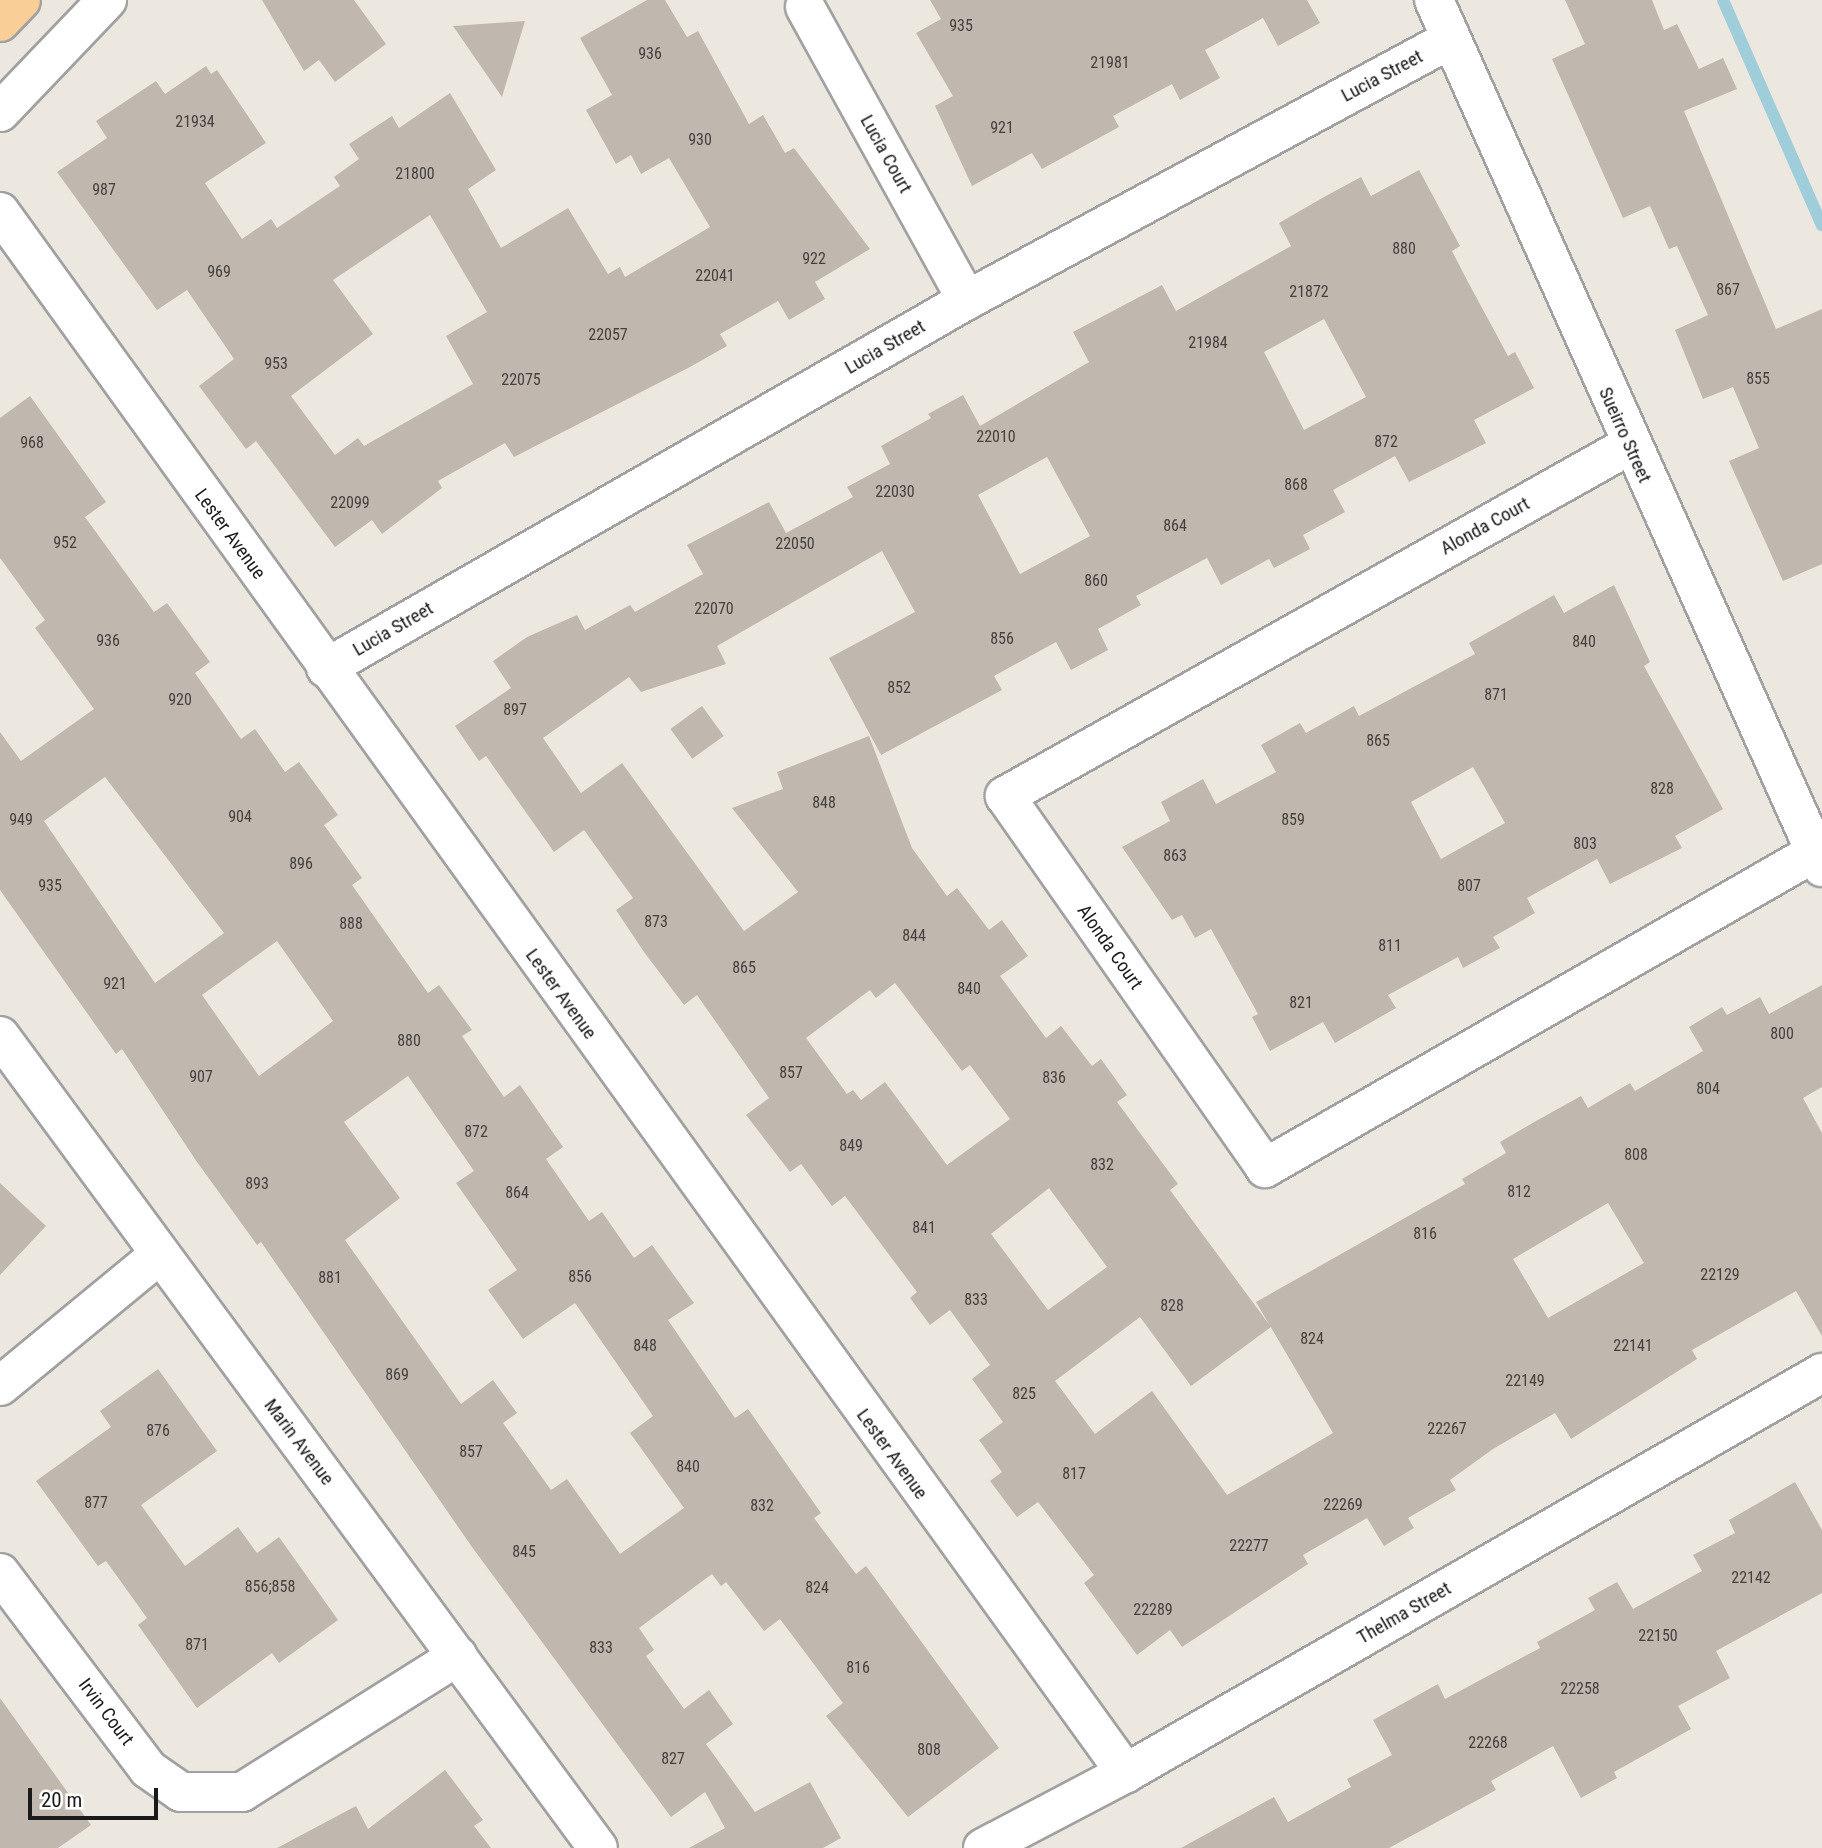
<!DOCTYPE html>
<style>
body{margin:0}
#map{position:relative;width:1822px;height:1848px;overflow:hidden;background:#ece8e0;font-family:"Roboto Condensed",sans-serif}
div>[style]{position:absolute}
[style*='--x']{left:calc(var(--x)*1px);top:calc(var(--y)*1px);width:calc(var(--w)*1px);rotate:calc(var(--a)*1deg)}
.stream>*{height:12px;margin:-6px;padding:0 6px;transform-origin:6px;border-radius:6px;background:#a0cdda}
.building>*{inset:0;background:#c0b7af;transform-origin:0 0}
.roads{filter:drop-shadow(2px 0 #a1a1a1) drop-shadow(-2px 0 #a1a1a1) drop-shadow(0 2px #a1a1a1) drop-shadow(0 -2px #a1a1a1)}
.minor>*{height:38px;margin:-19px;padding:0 19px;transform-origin:19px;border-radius:19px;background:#fff}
.major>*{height:38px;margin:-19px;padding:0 19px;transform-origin:19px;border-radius:19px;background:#face97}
span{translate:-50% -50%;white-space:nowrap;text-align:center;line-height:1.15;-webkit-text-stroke:7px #fff;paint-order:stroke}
.number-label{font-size:16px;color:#44413f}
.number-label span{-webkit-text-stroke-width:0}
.street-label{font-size:19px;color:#1a1a1a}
.scale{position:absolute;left:28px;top:1788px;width:130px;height:32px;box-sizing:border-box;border:4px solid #1a1a1a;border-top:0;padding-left:9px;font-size:21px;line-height:24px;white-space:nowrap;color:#1a1a1a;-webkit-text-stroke:5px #fff;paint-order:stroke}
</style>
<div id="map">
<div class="stream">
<div style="--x:1723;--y:0;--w:246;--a:66.3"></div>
</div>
<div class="building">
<div style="clip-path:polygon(262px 0,354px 0,386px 44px,335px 82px,319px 60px,304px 71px)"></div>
<div style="clip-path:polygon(evenodd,647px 0,665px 0,687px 37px,698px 31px,749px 124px,763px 115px,785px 153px,794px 148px,870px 249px,815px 282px,825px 299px,789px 320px,778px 301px,720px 334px,727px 346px,690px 367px,514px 457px,505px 443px,438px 481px,442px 488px,382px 534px,372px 520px,335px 547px,256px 441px,246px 449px,199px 386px,234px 359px,187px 290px,157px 310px,57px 172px,107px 138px,96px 121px,156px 81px,165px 94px,206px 66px,211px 74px,217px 70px,266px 143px,205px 183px,242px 239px,271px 219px,277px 228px,340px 186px,334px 177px,359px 159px,349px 144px,392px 116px,399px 128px,450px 93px,496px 170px,468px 189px,501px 248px,568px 208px,608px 274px,620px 267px,625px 277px,710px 227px,669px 158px,641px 174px,631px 155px,616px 164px,586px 110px,612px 95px,580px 38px,647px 0,430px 215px,487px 312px,446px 336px,473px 384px,364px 446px,358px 438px,335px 455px,291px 396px,373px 334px,333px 280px,430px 215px)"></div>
<div style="clip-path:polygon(930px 0,1307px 0,1320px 23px,1278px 46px,1263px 18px,1205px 50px,1220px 78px,1180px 100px,1172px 84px,1113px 116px,1119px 127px,1042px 169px,1032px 153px,972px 186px,935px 106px,953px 96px,916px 33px,941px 19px)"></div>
<div style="clip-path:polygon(1565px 0,1652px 0,1664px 30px,1677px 24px,1699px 69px,1723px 58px,1737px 89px,1684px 111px,1776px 329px,1822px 309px,1822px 564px,1783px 581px,1729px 461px,1759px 448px,1733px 387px,1703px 399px,1675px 330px,1708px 315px,1677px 246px,1669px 249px,1650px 206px,1623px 218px,1552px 59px,1585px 44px)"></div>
<div style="clip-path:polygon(525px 21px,502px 97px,453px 26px)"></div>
<div style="clip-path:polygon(evenodd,1419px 170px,1460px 246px,1452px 251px,1468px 282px,1508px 356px,1515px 352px,1534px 388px,1474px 420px,1486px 443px,1409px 482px,1395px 456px,1333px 490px,1345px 512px,1303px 535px,1310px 549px,1274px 568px,1269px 559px,1221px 585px,1207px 558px,1136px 596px,1141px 605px,1098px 629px,1108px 650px,1071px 670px,1056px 642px,994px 676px,1002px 690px,881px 755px,829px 658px,915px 612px,882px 551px,717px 646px,726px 664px,641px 692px,629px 677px,543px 738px,581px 793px,622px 763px,744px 931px,798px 892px,732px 808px,783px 789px,777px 772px,869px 736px,912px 848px,947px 896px,957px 888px,989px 930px,1002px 920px,1028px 956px,1000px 976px,1046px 1038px,1061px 1026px,1092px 1066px,1101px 1059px,1127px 1095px,1117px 1102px,1178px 1184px,1170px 1190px,1271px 1327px,1191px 1386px,1140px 1317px,1055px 1381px,1095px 1434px,1152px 1391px,1227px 1495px,1333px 1433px,1256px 1302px,1465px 1184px,1462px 1179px,1506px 1153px,1500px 1142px,1536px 1121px,1581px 1096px,1588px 1108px,1630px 1083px,1635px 1091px,1703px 1051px,1689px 1027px,1722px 1007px,1727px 1015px,1760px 997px,1769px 1014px,1822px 985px,1822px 1087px,1803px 1098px,1822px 1133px,1822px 1336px,1796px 1291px,1692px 1350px,1697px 1359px,1571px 1439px,1555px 1413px,1493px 1449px,1450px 1480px,1456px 1490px,1408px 1518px,1414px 1528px,1384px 1546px,1367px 1518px,1303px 1555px,1308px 1564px,1182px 1647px,1170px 1630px,1137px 1655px,1084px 1583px,1094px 1575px,1038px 1502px,1017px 1517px,990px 1481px,1002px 1472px,979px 1440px,1003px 1422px,972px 1379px,990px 1365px,950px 1310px,930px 1325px,910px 1298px,917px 1292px,845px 1196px,832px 1206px,801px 1164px,790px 1172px,746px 1115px,769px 1098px,697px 995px,684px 1005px,644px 952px,616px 910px,633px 898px,584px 830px,554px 852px,486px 756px,479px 761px,455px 726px,511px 688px,493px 661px,527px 637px,577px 615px,585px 630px,630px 605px,635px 612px,703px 574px,687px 545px,769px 502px,786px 533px,853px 497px,847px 487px,890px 464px,881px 446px,931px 418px,928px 414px,963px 395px,980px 426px,1089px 362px,1073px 332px,1162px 285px,1176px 311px,1291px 246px,1279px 223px,1324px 197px,1361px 177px,1371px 196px,1419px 170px,1324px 319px,1366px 397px,1304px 430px,1264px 352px,1324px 319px,1419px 170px,1047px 457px,1090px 536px,1020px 574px,978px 495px,1047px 457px,1419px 170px,895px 983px,962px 1071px,970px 1065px,1010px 1119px,947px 1165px,885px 1082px,861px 1100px,853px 1090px,847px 1094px,806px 1038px,870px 990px,876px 998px,895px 983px,1419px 170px,1049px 1188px,1107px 1267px,1048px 1310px,991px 1234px,1049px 1188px,1419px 170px,1608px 1203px,1644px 1263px,1548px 1318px,1513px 1259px,1608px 1203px)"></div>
<div style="clip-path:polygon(evenodd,30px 396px,106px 502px,85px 517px,154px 612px,167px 603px,210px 662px,195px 673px,241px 739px,255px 729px,285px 772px,299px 762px,338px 815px,324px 825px,362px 878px,352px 885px,428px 993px,439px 985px,472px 1030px,462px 1036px,504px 1097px,520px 1085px,563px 1147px,546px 1159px,589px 1221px,602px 1212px,634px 1258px,652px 1245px,694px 1303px,668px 1320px,735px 1418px,748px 1409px,821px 1513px,814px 1518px,856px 1574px,866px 1566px,999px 1748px,908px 1817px,826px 1716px,843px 1703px,780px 1619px,764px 1631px,726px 1582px,721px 1586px,712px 1574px,639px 1628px,654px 1650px,646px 1656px,684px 1709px,709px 1690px,733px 1724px,706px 1744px,755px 1812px,810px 1782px,841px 1838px,823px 1848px,689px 1848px,725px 1828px,705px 1792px,671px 1817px,472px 1547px,261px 1242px,257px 1245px,197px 1162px,122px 1049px,116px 1054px,0 890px,0 732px,21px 761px,94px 709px,35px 628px,45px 620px,0 558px,0 418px,30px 396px,105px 777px,224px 933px,155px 983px,44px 821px,105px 777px,30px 396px,277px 941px,333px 1021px,259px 1076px,202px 995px,277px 941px,30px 396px,408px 1076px,474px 1171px,456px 1183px,517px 1270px,488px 1290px,523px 1339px,575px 1303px,653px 1416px,630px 1433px,684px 1508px,620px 1554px,567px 1479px,551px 1490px,503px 1423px,517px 1413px,493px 1380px,461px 1404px,345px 1240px,400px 1198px,344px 1122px,408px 1076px)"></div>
<div style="clip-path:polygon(evenodd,1614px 585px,1650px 662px,1644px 666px,1723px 809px,1675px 836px,1682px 848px,1610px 884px,1597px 859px,1527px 898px,1535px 913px,1493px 937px,1500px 948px,1463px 968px,1458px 957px,1388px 995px,1396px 1008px,1335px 1043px,1323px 1022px,1270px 1051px,1252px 1017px,1258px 1014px,1211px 929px,1195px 938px,1182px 915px,1172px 920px,1122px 847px,1170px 821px,1161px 802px,1203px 779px,1216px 804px,1276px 772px,1261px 745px,1300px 723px,1306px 733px,1354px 706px,1359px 716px,1475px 654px,1469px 643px,1554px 595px,1564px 613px,1614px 585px,1473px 767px,1505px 823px,1441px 859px,1411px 802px,1473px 767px)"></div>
<div style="left:702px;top:706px;width:37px;height:39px;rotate:54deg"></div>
<div style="clip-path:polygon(0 1183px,46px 1226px,0 1275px)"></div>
<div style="clip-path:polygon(158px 1369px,217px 1451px,141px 1505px,185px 1566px,238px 1527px,257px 1553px,279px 1537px,338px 1620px,279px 1663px,272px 1653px,197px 1708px,138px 1625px,147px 1618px,106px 1561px,98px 1566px,36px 1481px,111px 1427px,100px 1411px)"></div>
<div style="clip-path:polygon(1795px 1482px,1822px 1530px,1822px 1593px,1716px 1651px,1730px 1678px,1678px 1706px,1691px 1729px,1614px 1772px,1617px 1778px,1581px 1798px,1553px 1746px,1491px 1781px,1496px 1790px,1389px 1848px,1181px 1848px,1274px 1797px,1288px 1822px,1351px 1787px,1347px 1779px,1392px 1755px,1373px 1720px,1438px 1684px,1445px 1699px,1540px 1648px,1537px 1642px,1595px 1610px,1588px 1598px,1617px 1582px,1633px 1609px,1702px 1571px,1693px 1555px,1735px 1533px,1729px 1520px)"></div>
<div style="clip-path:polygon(0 1698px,91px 1825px,58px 1848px,0 1848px)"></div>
<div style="clip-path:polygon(445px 1770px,483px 1820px,474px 1826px,491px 1848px,277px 1848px,356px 1806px,368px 1829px)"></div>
</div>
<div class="roads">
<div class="minor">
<div style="--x:1434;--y:0;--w:950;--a:65.89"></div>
<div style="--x:805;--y:7;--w:335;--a:61.1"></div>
<div style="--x:0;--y:112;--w:155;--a:-46.3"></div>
<div style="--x:0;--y:212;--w:1925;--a:54.2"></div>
<div style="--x:1630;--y:445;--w:717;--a:150.68"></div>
<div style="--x:1005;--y:796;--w:454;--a:55"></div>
<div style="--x:1265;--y:1168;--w:631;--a:-29.86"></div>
<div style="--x:326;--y:668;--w:739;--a:-29.86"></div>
<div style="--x:967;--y:300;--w:550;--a:-28.34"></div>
<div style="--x:0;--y:1036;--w:1008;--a:53.63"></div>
<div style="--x:0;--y:1386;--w:206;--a:-39.5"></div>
<div style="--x:0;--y:1573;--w:246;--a:52.9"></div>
<div style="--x:148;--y:1769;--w:40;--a:34.9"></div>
<div style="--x:181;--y:1792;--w:61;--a:0"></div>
<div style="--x:242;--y:1792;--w:255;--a:-32.2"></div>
<div style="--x:983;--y:1848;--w:161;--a:-27.7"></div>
<div style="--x:1126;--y:1773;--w:803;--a:-29.89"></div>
</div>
<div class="major">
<div style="--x:0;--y:22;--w:30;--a:-46"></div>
</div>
</div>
<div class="number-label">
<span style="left:961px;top:26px">935</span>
<span style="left:650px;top:54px">936</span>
<span style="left:1110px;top:63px">21981</span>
<span style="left:195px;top:122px">21934</span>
<span style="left:1002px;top:128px">921</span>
<span style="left:700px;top:140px">930</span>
<span style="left:415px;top:174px">21800</span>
<span style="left:104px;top:190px">987</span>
<span style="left:1404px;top:249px">880</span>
<span style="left:814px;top:259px">922</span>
<span style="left:219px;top:272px">969</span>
<span style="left:715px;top:276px">22041</span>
<span style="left:1728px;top:290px">867</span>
<span style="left:1309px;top:292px">21872</span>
<span style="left:608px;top:335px">22057</span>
<span style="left:1208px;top:343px">21984</span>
<span style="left:276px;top:364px">953</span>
<span style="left:1758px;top:379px">855</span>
<span style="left:521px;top:380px">22075</span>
<span style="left:996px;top:437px">22010</span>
<span style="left:1386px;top:442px">872</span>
<span style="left:32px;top:443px">968</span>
<span style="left:1296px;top:485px">868</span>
<span style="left:895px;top:492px">22030</span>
<span style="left:350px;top:503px">22099</span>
<span style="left:1175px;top:526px">864</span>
<span style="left:65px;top:543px">952</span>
<span style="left:795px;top:544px">22050</span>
<span style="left:1096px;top:581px">860</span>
<span style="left:714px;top:609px">22070</span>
<span style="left:1002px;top:639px">856</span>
<span style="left:108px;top:641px">936</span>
<span style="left:1584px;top:642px">840</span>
<span style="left:899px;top:688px">852</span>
<span style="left:1496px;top:695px">871</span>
<span style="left:180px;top:700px">920</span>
<span style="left:515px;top:710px">897</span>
<span style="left:1378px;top:741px">865</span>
<span style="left:1662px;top:789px">828</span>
<span style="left:824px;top:803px">848</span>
<span style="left:240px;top:817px">904</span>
<span style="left:21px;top:820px">949</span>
<span style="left:1293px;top:820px">859</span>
<span style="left:1585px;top:844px">803</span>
<span style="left:1175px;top:856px">863</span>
<span style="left:301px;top:864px">896</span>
<span style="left:50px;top:886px">935</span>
<span style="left:1469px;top:886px">807</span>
<span style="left:656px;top:922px">873</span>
<span style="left:351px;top:924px">888</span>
<span style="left:914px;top:936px">844</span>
<span style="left:1390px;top:946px">811</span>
<span style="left:744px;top:968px">865</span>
<span style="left:115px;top:984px">921</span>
<span style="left:969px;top:989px">840</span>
<span style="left:1301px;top:1003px">821</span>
<span style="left:1782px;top:1034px">800</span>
<span style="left:409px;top:1041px">880</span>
<span style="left:791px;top:1073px">857</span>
<span style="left:201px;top:1077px">907</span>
<span style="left:1054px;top:1078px">836</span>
<span style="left:1708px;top:1089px">804</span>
<span style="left:476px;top:1132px">872</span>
<span style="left:851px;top:1146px">849</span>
<span style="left:1636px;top:1155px">808</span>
<span style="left:1102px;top:1165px">832</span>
<span style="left:257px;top:1184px">893</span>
<span style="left:1519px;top:1192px">812</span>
<span style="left:517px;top:1193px">864</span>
<span style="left:924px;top:1228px">841</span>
<span style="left:1425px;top:1234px">816</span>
<span style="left:1720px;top:1275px">22129</span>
<span style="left:580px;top:1277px">856</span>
<span style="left:330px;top:1278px">881</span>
<span style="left:976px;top:1300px">833</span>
<span style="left:1172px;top:1306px">828</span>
<span style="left:1312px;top:1339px">824</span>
<span style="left:645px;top:1346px">848</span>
<span style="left:1633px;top:1346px">22141</span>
<span style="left:397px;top:1375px">869</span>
<span style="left:1525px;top:1381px">22149</span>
<span style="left:1024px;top:1394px">825</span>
<span style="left:1447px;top:1429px">22267</span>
<span style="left:158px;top:1431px">876</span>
<span style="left:471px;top:1452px">857</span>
<span style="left:688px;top:1467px">840</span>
<span style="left:1074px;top:1474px">817</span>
<span style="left:96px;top:1503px">877</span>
<span style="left:1343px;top:1505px">22269</span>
<span style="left:762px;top:1506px">832</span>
<span style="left:1249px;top:1546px">22277</span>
<span style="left:524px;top:1552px">845</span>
<span style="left:1751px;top:1578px">22142</span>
<span style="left:270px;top:1587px">856;858</span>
<span style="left:817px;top:1588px">824</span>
<span style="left:1153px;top:1610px">22289</span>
<span style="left:1658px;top:1636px">22150</span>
<span style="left:197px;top:1645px">871</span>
<span style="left:601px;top:1648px">833</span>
<span style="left:858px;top:1668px">816</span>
<span style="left:1580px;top:1689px">22258</span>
<span style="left:1488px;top:1743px">22268</span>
<span style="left:929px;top:1750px">808</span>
<span style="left:673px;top:1759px">827</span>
</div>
<div class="street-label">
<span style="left:1382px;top:76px;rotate:-28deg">Lucia Street</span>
<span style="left:886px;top:154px;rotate:61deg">Lucia Court</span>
<span style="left:885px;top:347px;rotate:-30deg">Lucia Street</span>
<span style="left:1625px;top:435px;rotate:66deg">Sueirro Street</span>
<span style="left:1485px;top:526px;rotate:-29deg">Alonda Court</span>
<span style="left:230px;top:534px;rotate:54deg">Lester Avenue</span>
<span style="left:393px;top:629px;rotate:-30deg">Lucia Street</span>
<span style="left:1110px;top:947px;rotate:55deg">Alonda Court</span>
<span style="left:561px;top:994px;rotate:54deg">Lester Avenue</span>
<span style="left:299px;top:1442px;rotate:53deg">Marin Avenue</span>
<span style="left:892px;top:1454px;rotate:54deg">Lester Avenue</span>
<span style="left:1404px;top:1613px;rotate:-30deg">Thelma Street</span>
<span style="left:106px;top:1712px;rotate:53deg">Irvin Court</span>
</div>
<div class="scale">20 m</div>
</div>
